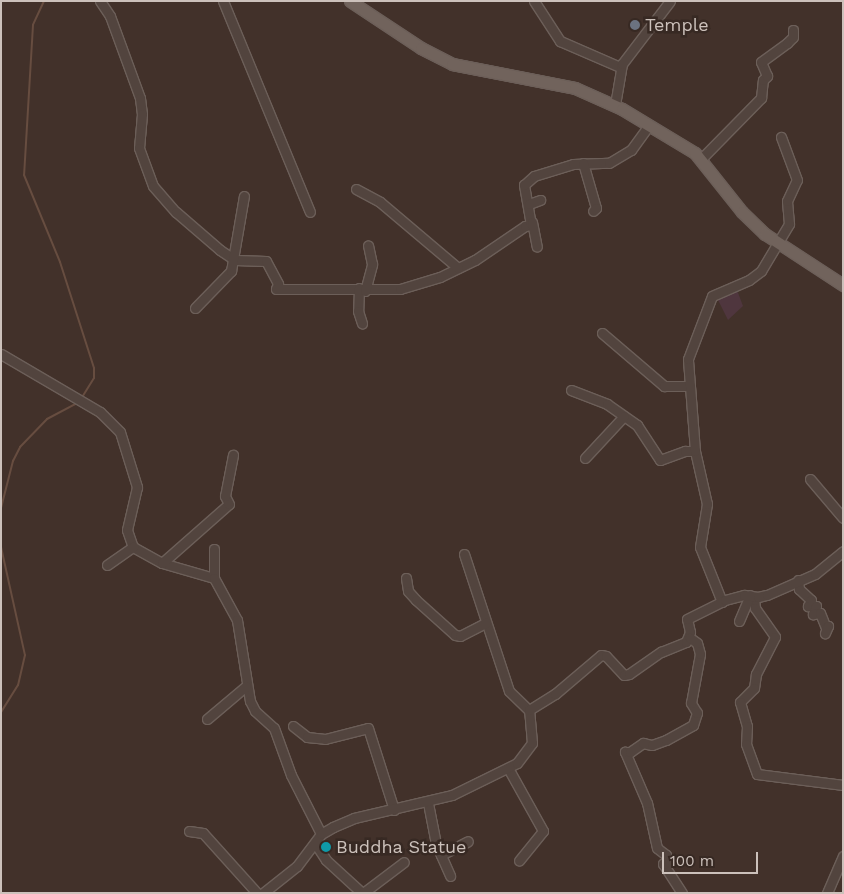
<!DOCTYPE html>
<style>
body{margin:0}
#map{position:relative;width:844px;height:894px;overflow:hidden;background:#42312a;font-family:"Work Sans",sans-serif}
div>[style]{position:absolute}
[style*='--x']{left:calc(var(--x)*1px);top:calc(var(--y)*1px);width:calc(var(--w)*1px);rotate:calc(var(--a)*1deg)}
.green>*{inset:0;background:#4f363e}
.stream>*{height:2px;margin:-1px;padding:0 1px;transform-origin:1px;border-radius:1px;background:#674d40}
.roads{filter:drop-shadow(1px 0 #6c5f59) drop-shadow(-1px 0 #6c5f59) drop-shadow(0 1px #6c5f59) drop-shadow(0 -1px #6c5f59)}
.minor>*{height:9px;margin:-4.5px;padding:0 4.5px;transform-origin:4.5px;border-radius:4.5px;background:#52443e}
.major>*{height:11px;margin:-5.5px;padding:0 5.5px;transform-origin:5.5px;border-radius:5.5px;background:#71635c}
.dots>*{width:14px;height:14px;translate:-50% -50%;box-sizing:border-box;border:2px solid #372923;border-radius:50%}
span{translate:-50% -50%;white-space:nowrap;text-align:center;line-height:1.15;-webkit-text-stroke:5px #372923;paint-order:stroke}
.poi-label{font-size:18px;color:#ccc1bb}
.left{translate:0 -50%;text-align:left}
.frame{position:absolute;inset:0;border:2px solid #ccc1bb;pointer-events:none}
.scale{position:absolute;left:662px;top:852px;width:96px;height:22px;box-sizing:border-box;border:2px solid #ccc1bb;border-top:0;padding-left:6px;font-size:15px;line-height:18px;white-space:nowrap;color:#ccc1bb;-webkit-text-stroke:4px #372923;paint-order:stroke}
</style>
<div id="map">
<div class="green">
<div style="clip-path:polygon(737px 290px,743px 306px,728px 320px,717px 298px)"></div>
</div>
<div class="stream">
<div style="--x:44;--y:1;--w:26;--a:115"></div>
<div style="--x:33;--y:25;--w:150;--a:93.4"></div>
<div style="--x:24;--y:175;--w:94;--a:67.5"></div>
<div style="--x:60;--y:262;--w:111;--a:72.2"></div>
<div style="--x:94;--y:368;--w:10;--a:90"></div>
<div style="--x:94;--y:378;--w:22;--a:122"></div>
<div style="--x:1;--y:508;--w:49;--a:-75.7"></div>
<div style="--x:13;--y:461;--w:16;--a:-63"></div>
<div style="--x:20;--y:447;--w:39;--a:-46"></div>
<div style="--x:47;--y:419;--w:34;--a:-28"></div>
<div style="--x:1;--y:547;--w:111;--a:77.5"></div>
<div style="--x:25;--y:655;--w:31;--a:103"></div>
<div style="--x:18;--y:685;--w:32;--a:122"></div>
</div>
<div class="roads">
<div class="minor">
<div style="--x:100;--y:1;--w:18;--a:56"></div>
<div style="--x:110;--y:16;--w:87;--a:69.9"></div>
<div style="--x:140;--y:98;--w:16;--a:83"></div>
<div style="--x:142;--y:114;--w:34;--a:95"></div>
<div style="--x:139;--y:148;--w:40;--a:69.8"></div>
<div style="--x:153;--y:186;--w:35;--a:49"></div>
<div style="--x:176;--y:212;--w:58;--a:40.8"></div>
<div style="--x:220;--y:250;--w:18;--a:34"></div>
<div style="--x:235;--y:260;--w:31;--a:2"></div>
<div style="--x:266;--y:261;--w:26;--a:62"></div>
<div style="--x:278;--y:284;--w:5;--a:112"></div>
<div style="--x:276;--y:289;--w:124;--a:0"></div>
<div style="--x:400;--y:289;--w:42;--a:-16.7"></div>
<div style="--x:440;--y:277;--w:39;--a:-26"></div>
<div style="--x:475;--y:260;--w:60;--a:-34.2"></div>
<div style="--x:525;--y:226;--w:6;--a:-9"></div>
<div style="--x:531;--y:225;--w:41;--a:-99.9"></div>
<div style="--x:524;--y:185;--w:13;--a:-42"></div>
<div style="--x:534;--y:176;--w:41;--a:-17.1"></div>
<div style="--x:573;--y:164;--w:36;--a:-2"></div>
<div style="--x:609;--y:163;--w:26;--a:-31"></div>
<div style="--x:631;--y:150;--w:31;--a:-54"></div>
<div style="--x:223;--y:1;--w:228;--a:67.6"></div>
<div style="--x:534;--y:1;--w:48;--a:57"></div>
<div style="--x:560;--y:41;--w:65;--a:23.4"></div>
<div style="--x:615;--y:105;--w:42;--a:-80.3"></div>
<div style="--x:622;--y:64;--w:79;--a:-52.7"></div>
<div style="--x:701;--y:159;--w:86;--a:-45.5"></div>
<div style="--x:761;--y:98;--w:18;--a:-84"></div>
<div style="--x:763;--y:80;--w:6;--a:-45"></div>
<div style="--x:767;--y:76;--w:15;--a:-113"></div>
<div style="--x:761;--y:62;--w:32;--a:-36"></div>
<div style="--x:787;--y:43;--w:8;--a:-45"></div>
<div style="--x:793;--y:37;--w:7;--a:-90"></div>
<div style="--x:583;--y:163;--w:47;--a:73.9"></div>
<div style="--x:596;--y:208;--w:4;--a:135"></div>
<div style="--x:356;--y:189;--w:27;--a:28"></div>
<div style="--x:380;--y:202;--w:102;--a:40.2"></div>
<div style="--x:529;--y:204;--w:12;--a:-20"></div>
<div style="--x:532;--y:222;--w:25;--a:79"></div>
<div style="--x:359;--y:288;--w:23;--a:92"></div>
<div style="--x:358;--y:311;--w:13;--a:72"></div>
<div style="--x:365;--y:291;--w:28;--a:-75"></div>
<div style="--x:372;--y:264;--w:19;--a:-102"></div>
<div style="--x:195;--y:308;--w:52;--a:-45.8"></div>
<div style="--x:231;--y:271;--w:76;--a:-80.2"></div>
<div style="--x:602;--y:333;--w:82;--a:40.5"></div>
<div style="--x:664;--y:386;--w:26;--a:0"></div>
<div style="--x:1;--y:354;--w:115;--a:30.4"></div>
<div style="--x:100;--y:412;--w:28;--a:45"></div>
<div style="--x:120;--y:432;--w:58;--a:72.8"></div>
<div style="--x:137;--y:487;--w:44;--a:103.1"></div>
<div style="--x:127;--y:530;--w:18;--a:71"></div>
<div style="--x:133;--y:547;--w:33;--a:29"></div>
<div style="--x:162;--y:563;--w:54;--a:16.1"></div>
<div style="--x:571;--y:390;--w:39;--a:21"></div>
<div style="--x:607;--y:404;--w:37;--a:35"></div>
<div style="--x:637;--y:425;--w:42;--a:56.7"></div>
<div style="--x:660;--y:460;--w:27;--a:-20"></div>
<div style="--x:685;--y:451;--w:10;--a:0"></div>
<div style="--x:585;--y:458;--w:57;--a:-47.1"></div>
<div style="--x:810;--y:479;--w:51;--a:49.8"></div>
<div style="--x:214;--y:549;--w:29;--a:90"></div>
<div style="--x:214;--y:578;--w:48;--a:61.3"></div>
<div style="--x:237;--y:620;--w:82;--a:80.9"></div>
<div style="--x:250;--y:701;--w:11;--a:63"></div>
<div style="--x:255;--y:711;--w:25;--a:42"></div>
<div style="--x:274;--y:728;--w:50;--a:70.1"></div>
<div style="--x:291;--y:775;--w:66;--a:63"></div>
<div style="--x:464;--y:554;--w:144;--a:71.8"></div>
<div style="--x:509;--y:691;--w:28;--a:44"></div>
<div style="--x:162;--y:563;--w:89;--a:-41.4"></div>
<div style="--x:229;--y:504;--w:9;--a:-117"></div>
<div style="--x:225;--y:496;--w:42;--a:-79"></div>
<div style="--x:107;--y:565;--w:32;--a:-35"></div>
<div style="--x:406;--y:578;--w:13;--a:81"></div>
<div style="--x:408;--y:591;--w:12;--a:48"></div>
<div style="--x:416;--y:600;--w:52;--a:41.9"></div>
<div style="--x:455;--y:635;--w:5;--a:11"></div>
<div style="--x:460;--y:636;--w:29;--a:-27"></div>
<div style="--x:798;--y:580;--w:9;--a:84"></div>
<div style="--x:799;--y:589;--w:16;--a:43"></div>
<div style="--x:811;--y:600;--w:7;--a:117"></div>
<div style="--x:808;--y:606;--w:8;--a:0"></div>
<div style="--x:816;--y:606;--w:9;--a:111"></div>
<div style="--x:813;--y:614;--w:7;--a:-8"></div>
<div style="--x:820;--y:613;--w:16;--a:68"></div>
<div style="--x:826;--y:628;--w:3;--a:-45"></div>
<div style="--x:828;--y:626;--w:8;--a:113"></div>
<div style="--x:754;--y:597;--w:11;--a:85"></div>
<div style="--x:755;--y:608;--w:35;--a:55"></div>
<div style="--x:775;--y:637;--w:42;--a:117.2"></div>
<div style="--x:756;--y:674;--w:14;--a:98"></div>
<div style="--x:754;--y:688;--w:20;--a:135"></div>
<div style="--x:740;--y:702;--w:25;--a:74"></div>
<div style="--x:747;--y:726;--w:18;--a:93"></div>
<div style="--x:746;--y:744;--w:32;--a:70"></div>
<div style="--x:757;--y:774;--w:87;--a:7.3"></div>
<div style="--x:722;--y:602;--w:59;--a:-111.8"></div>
<div style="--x:700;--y:547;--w:44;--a:-80.8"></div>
<div style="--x:707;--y:504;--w:54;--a:-102.8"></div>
<div style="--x:695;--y:451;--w:92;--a:-94.4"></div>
<div style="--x:688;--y:359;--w:67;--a:-69.1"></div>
<div style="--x:712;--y:296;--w:40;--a:-23.4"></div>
<div style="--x:749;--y:280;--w:15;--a:-37"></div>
<div style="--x:761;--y:271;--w:55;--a:-59.2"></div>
<div style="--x:789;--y:224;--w:23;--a:-95"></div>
<div style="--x:787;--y:201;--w:23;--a:-65"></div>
<div style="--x:797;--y:180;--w:46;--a:-110.4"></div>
<div style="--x:739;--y:621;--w:28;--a:-67"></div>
<div style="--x:207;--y:719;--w:51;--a:-40.2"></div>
<div style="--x:293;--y:726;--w:18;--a:38"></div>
<div style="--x:307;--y:737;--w:18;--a:6"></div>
<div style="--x:325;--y:739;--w:44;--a:-14.3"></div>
<div style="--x:368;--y:728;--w:86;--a:72.4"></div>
<div style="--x:508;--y:768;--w:72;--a:60.9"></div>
<div style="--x:543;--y:831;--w:38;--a:129"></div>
<div style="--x:428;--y:803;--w:42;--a:79"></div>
<div style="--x:436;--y:844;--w:35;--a:66"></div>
<div style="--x:189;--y:831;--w:14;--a:8"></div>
<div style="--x:203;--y:833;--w:81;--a:48"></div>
<div style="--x:315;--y:843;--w:20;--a:57"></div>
<div style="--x:326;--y:860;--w:49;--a:42.5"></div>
<div style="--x:441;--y:855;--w:30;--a:-27"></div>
<div style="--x:263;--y:893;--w:43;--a:-38.5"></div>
<div style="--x:297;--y:866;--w:40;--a:-53"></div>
<div style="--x:321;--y:834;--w:14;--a:-30"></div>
<div style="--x:333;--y:827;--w:23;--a:-23"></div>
<div style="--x:354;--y:818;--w:101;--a:-13.2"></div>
<div style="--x:452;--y:795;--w:72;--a:-26.2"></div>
<div style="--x:517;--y:763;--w:25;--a:-53"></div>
<div style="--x:532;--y:743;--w:33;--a:-95"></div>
<div style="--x:529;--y:710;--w:31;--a:-32"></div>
<div style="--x:555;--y:694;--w:60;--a:-40.3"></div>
<div style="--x:601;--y:655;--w:5;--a:11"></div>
<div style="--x:606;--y:656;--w:26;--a:47"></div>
<div style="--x:624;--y:675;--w:5;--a:-11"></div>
<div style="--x:629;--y:674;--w:39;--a:-35"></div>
<div style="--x:661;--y:652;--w:27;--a:-22"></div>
<div style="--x:686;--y:642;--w:11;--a:-68"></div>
<div style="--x:690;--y:632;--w:13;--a:-103"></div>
<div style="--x:687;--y:619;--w:42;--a:-26.6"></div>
<div style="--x:725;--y:600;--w:20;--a:-15"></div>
<div style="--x:744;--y:595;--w:14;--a:8"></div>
<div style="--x:758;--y:597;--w:9;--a:-13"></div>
<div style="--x:767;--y:595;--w:52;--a:-23.6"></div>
<div style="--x:815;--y:574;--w:36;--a:-39"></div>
<div style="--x:363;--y:893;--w:51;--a:-37.1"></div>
<div style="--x:682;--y:893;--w:35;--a:-123"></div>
<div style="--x:663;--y:864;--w:6;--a:-18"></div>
<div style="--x:669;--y:862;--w:8;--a:-113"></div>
<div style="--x:666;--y:855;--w:11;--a:-142"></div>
<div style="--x:657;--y:848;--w:46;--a:-102.5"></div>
<div style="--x:647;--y:803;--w:56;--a:-113.3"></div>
<div style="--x:625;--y:752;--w:5;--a:0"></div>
<div style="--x:630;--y:752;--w:16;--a:-35"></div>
<div style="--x:643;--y:743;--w:9;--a:13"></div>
<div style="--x:652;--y:745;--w:15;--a:-20"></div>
<div style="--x:666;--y:740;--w:31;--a:-29"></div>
<div style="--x:693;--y:725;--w:13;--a:-72"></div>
<div style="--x:697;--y:713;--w:12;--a:-121"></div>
<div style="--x:691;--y:703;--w:50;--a:-79.6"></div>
<div style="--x:700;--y:654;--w:11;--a:-105"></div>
<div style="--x:697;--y:643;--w:9;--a:-144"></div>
<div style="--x:827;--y:893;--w:40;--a:-66.6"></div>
</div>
<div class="major">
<div style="--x:350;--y:1;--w:85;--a:33.5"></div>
<div style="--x:421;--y:48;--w:35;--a:27"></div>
<div style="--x:452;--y:64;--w:125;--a:11"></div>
<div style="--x:575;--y:88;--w:51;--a:24.1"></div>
<div style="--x:622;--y:109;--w:85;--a:31.1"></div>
<div style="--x:695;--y:153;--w:75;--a:51.5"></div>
<div style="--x:742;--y:212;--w:32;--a:44"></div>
<div style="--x:765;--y:234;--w:93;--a:33.2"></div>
</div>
</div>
<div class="dots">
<div style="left:635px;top:25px;background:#6b7280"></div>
<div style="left:326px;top:847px;background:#0f9aa8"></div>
</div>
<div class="poi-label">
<span class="left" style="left:645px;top:25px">Temple</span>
<span class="left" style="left:336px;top:847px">Buddha Statue</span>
</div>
<div class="frame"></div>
<div class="scale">100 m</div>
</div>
